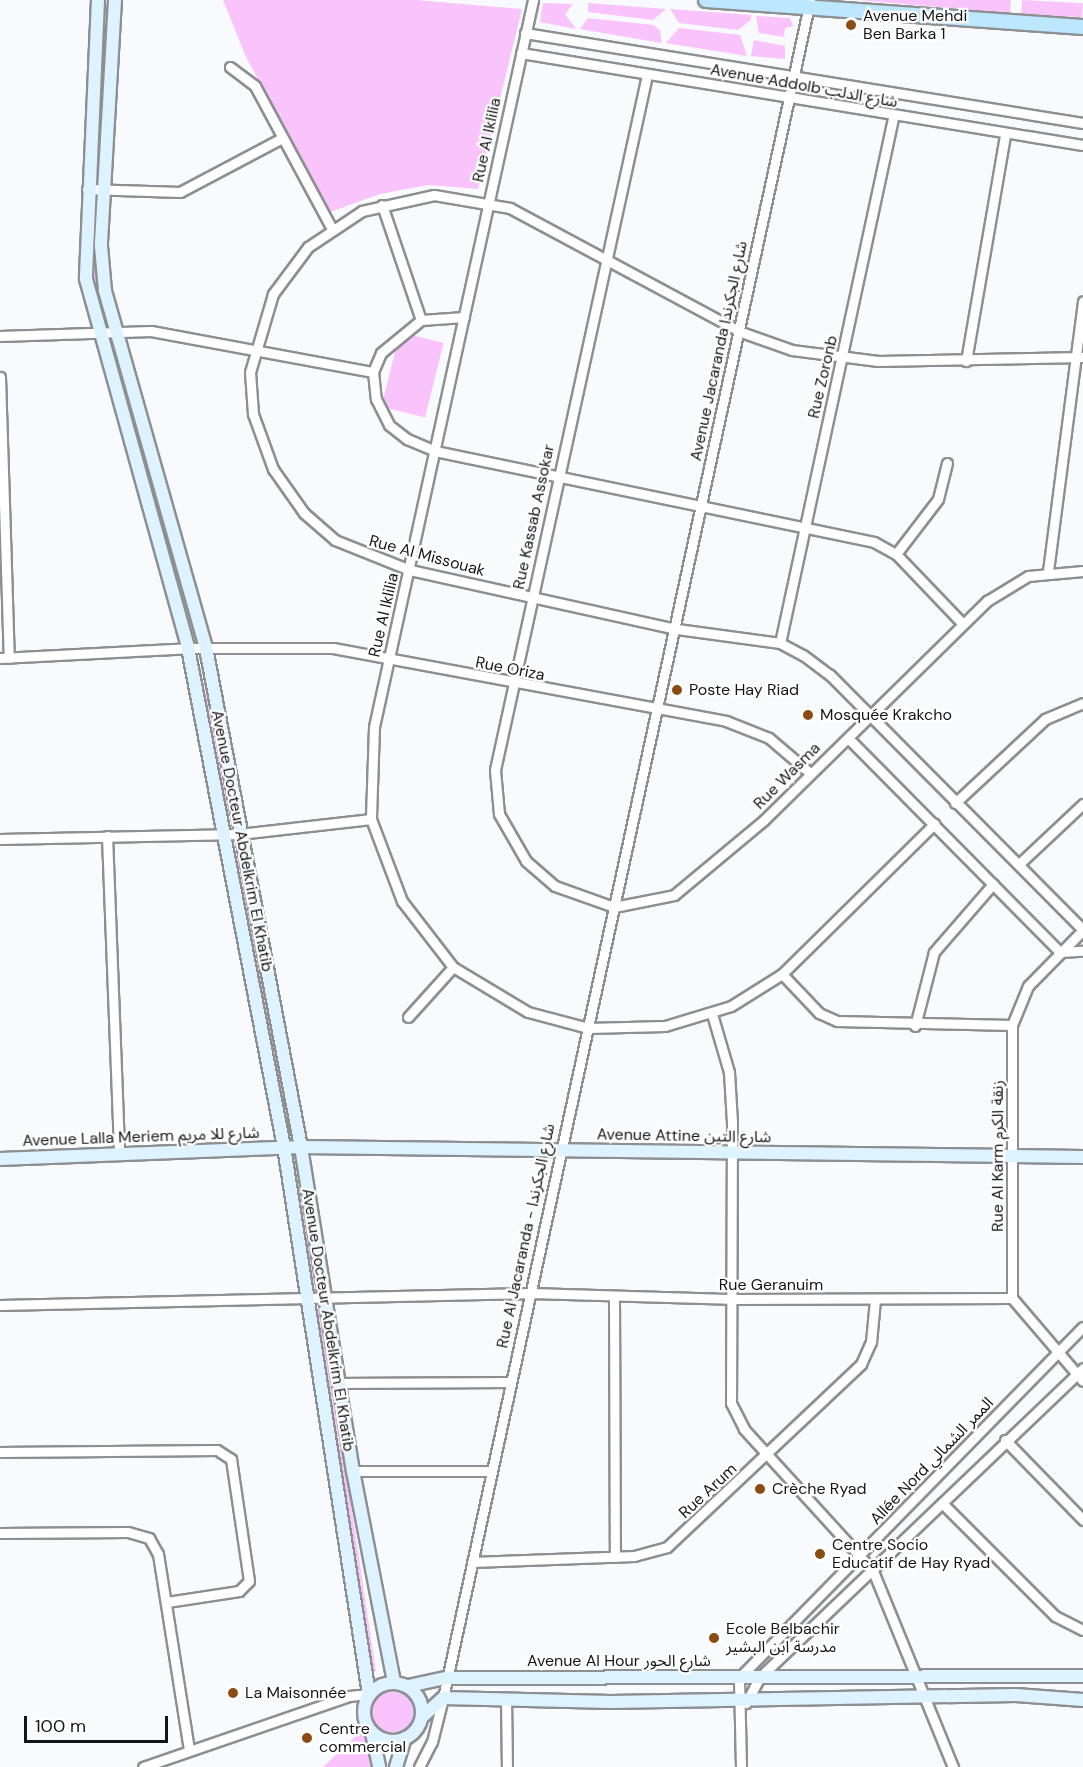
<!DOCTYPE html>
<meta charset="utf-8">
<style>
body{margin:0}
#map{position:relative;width:1083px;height:1767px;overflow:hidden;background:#f9fafd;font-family:"DM Sans","Noto Sans Arabic",sans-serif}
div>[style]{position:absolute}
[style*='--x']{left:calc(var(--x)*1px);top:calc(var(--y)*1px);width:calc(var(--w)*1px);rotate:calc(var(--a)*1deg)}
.green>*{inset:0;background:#f9c3fc;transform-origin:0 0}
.round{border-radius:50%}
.roads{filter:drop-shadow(2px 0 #8d8f91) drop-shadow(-2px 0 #8d8f91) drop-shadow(0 2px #8d8f91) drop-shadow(0 -2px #8d8f91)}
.street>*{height:9px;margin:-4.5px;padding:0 4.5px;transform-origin:4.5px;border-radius:4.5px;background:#fff}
.secondary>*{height:12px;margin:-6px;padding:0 6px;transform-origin:6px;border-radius:6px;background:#ddf3ff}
.secondary>.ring{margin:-6px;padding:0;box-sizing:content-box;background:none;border:12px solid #ddf3ff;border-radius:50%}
.primary>*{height:14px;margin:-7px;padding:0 7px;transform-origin:7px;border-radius:7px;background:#bce7fe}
.dots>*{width:16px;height:16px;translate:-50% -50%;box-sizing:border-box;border:3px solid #fff;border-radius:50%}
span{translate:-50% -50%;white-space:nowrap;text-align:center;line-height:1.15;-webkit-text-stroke:4.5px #fff;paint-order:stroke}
.poi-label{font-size:16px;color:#141516}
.left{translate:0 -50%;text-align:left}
.street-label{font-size:16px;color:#141516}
.scale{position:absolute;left:24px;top:1716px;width:144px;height:27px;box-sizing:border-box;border:3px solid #141516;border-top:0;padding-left:8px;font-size:18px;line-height:21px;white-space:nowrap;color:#141516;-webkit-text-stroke:4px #fff;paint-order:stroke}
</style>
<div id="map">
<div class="green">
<div style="clip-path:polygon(223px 0,416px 0,522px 9px,478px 189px,428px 185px,380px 194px,330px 212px,246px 57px)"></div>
<div style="clip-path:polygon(857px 0,1011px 0,1010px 13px)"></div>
<div style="left:1022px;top:0;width:61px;height:14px;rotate:3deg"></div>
<div style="clip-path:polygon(543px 3px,573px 4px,565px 14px,576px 29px,540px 22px)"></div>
<div style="clip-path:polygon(588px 3px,666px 9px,653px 20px,588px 12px)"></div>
<div style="clip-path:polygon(670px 9px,751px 15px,751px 20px,738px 30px,679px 23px)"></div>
<div style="clip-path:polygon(756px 16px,790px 18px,793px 26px,785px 28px,784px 37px,759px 33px)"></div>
<div style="clip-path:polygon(588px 18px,653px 25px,660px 30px,662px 43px,580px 29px)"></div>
<div style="clip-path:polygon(102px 21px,103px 124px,97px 183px,95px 183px)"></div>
<div style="clip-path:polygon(679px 28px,740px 35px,747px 56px,666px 43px)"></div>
<div style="clip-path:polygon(754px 40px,785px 46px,785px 59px,751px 56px)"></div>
<div style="clip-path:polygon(94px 193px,99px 195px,106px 324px,91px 266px)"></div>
<div style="left:400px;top:332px;width:45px;height:77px;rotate:14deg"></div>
<div style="clip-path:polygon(108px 337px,113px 337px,195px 642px,192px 640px)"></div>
<div style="clip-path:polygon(197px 654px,232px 812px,229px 815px,226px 813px)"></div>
<div style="clip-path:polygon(235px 850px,239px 853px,293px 1136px,272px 1051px)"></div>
<div style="clip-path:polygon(292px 1157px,317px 1280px,314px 1283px,310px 1280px)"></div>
<div style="clip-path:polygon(316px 1311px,322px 1311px,376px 1672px,372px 1670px)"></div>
<div class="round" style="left:371px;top:1689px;width:44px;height:44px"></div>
<div style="clip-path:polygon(360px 1732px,367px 1738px,370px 1767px,323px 1767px)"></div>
</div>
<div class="roads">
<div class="street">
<div style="--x:533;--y:0;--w:744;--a:102.34"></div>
<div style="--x:374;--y:727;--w:92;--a:91.9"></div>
<div style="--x:371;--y:819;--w:88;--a:69.3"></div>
<div style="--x:402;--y:901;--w:83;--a:52.3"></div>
<div style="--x:453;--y:967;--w:87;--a:31"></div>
<div style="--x:528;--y:1012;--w:62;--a:14.9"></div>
<div style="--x:588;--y:1028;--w:77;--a:-1.5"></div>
<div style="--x:665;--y:1026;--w:69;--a:-16.9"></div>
<div style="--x:731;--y:1006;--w:60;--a:-32.1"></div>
<div style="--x:782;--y:974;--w:214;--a:-44.6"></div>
<div style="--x:525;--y:33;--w:565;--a:9.16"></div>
<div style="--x:521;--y:53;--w:569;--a:9.3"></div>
<div style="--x:230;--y:67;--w:31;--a:37"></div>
<div style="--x:255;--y:86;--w:162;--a:61.7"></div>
<div style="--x:647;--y:75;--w:711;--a:102.34"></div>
<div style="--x:495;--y:770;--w:44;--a:84.8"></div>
<div style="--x:499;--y:814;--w:54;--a:60.1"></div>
<div style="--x:526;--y:861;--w:38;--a:41"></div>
<div style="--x:555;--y:886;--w:63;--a:19.6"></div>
<div style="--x:614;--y:907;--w:61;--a:-11.3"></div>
<div style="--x:674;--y:895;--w:117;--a:-39.8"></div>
<div style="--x:764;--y:820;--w:313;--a:-44.5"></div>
<div style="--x:987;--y:601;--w:48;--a:-31.4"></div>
<div style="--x:1028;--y:576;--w:55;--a:-5.2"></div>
<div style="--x:87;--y:189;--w:93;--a:1.8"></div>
<div style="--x:180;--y:192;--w:115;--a:-27.9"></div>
<div style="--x:382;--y:205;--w:121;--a:71.3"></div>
<div style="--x:464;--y:317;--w:43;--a:176"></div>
<div style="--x:421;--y:320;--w:52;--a:140.5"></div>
<div style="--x:381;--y:353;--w:21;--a:113"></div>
<div style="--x:373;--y:372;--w:27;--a:84"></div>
<div style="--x:376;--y:399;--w:29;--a:63"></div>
<div style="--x:389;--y:425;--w:23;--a:38"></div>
<div style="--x:407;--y:439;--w:30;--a:23"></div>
<div style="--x:435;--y:451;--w:448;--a:11.7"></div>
<div style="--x:874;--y:542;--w:25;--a:29"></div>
<div style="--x:896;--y:554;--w:95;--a:46.3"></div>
<div style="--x:0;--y:336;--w:151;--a:-1.9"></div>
<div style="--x:151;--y:331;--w:226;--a:10.5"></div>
<div style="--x:1083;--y:357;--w:205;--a:178.9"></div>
<div style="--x:878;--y:361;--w:87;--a:-172.7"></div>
<div style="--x:792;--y:350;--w:54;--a:-160.6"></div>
<div style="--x:741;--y:332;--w:262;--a:-151.8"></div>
<div style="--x:510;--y:208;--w:77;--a:-170.3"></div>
<div style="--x:434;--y:195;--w:74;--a:167.5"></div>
<div style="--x:362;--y:211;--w:65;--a:146.3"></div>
<div style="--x:308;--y:247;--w:59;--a:126.7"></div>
<div style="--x:273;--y:294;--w:81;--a:106.4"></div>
<div style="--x:250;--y:372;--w:42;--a:85.9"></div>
<div style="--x:253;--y:414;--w:59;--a:70"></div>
<div style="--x:273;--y:469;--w:54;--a:54.8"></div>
<div style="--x:304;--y:513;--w:41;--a:41.1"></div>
<div style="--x:335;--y:540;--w:81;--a:21.8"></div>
<div style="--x:410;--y:570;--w:273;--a:12.5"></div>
<div style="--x:677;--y:629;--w:104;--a:7.7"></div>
<div style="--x:780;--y:643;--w:26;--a:28"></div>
<div style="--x:803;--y:655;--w:34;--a:37"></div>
<div style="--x:830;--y:675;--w:359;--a:45.2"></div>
<div style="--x:966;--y:361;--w:229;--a:-80.2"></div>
<div style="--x:0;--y:377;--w:281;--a:88.2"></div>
<div style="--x:896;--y:554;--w:69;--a:-52.6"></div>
<div style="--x:938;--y:499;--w:37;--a:-76"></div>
<div style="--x:1048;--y:571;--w:272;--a:-82.6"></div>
<div style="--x:780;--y:643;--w:537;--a:-77.85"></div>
<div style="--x:0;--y:658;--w:188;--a:-3"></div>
<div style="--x:188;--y:648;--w:145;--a:0"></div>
<div style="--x:333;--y:648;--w:400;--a:10.5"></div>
<div style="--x:726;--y:721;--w:46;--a:21.6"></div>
<div style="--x:769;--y:738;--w:54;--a:40.5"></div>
<div style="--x:848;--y:738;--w:301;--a:45.3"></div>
<div style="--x:1060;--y:952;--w:22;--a:-3"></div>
<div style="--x:955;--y:803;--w:123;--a:-43"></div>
<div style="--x:1045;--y:719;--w:41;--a:-22.8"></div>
<div style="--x:107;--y:836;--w:319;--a:87.8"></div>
<div style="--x:0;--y:839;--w:239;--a:-1.2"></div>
<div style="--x:239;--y:834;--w:133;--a:-6.5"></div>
<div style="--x:1019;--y:864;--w:88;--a:-43.2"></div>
<div style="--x:1083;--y:930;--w:78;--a:134.5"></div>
<div style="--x:1028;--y:986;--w:42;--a:112.3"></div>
<div style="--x:1012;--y:1025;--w:273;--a:90"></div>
<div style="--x:1012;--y:1298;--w:109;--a:49.5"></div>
<div style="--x:782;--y:974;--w:54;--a:46.5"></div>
<div style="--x:819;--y:1013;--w:20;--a:24"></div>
<div style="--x:837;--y:1021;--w:175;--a:1.3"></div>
<div style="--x:712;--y:1014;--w:60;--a:73.7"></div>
<div style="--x:729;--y:1072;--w:51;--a:86.6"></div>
<div style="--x:732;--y:1123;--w:280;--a:90.2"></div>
<div style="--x:731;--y:1403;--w:29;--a:63"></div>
<div style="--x:744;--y:1429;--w:192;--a:47.7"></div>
<div style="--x:873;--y:1571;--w:212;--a:67.8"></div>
<div style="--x:408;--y:1017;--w:67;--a:-48"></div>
<div style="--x:915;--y:1026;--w:76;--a:-75.6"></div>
<div style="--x:934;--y:952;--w:90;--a:-49.1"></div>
<div style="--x:614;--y:1298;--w:259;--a:89.8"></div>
<div style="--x:0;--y:1305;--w:531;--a:-1.29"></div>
<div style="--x:531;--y:1293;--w:198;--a:1.7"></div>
<div style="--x:729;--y:1299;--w:283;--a:-0.2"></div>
<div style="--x:339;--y:1383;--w:170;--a:-0.3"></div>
<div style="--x:1005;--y:1440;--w:112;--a:45.7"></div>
<div style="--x:0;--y:1452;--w:217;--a:-0.5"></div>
<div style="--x:217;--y:1450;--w:17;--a:33"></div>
<div style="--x:231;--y:1459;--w:123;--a:81.6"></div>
<div style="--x:249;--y:1581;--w:14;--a:135"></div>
<div style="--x:239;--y:1591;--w:73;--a:171.3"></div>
<div style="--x:353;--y:1471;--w:138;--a:0"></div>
<div style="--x:942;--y:1503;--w:160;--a:45"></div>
<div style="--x:1055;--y:1616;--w:31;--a:27"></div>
<div style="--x:0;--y:1533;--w:128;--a:-0.4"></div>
<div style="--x:128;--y:1532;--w:22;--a:16"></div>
<div style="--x:149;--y:1538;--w:18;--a:61"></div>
<div style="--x:158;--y:1554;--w:197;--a:81"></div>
<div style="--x:472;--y:1562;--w:162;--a:-2.1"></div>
<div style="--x:634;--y:1556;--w:34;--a:-15"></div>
<div style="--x:667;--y:1547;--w:267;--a:-43.3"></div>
<div style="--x:861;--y:1364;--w:24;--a:-66"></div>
<div style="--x:871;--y:1342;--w:42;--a:-84.6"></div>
<div style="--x:506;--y:1698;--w:69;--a:89.2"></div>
<div style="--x:746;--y:1703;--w:30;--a:-62"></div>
<div style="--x:760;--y:1677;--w:447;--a:-43.7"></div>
<div style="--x:143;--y:1767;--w:218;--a:-19"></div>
<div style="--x:349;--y:1696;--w:20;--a:-6"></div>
<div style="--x:419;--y:1767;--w:28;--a:-63"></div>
<div style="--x:432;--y:1742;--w:45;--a:-76"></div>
<div style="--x:443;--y:1698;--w:1737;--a:-77.8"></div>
<div style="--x:741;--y:1767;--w:89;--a:-91.3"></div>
<div style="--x:739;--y:1678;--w:491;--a:-45.6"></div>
</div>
<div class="secondary">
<div style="--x:98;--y:0;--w:279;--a:92.5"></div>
<div style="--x:86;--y:279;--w:383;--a:74.5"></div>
<div style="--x:188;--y:648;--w:508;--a:79.11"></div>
<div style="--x:284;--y:1147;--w:554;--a:81.17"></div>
<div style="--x:115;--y:0;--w:246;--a:93.3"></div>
<div style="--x:101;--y:246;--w:45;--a:84.9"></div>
<div style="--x:105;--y:291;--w:371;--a:74.2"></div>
<div style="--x:206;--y:648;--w:508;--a:79.22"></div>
<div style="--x:301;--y:1147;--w:328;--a:80.9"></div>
<div style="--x:353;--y:1471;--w:215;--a:79"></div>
<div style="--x:0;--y:1159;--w:301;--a:-2.3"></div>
<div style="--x:301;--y:1147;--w:782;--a:0.73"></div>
<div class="ring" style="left:364px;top:1683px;width:46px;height:46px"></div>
<div style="--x:408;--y:1686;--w:40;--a:-12"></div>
<div style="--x:447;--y:1678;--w:636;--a:-0.18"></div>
<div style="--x:422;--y:1717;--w:28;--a:-42"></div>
<div style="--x:443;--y:1698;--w:168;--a:1.4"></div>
<div style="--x:611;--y:1702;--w:405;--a:-1"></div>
<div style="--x:1016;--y:1695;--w:67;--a:4.3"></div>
<div style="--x:372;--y:1733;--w:35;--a:78"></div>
<div style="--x:396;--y:1767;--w:30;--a:-73"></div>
</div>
<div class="primary">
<div style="--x:706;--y:0;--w:378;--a:4.1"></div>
</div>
</div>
<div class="dots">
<div style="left:851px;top:25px;background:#8b4c14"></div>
<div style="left:677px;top:690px;background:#8b4c14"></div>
<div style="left:808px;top:715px;background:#8b4c14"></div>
<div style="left:760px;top:1489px;background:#8b4c14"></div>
<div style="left:820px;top:1554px;background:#8b4c14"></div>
<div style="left:714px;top:1638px;background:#8b4c14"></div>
<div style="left:233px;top:1693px;background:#8b4c14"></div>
<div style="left:307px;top:1738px;background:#8b4c14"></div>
</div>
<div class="poi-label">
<span class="left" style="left:863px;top:25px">Avenue Mehdi<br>Ben Barka 1</span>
<span class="left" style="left:689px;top:690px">Poste Hay Riad</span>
<span class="left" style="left:820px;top:715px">Mosquée Krakcho</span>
<span class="left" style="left:772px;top:1489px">Crèche Ryad</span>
<span class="left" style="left:832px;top:1554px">Centre Socio<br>Educatif de Hay Ryad</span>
<span class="left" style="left:726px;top:1638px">Ecole Belbachir<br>مدرسة ابن البشير</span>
<span class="left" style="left:245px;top:1693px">La Maisonnée</span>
<span class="left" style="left:319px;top:1738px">Centre<br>commercial</span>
</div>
<div class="street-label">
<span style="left:804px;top:86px;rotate:10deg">Avenue Addolb شارع الدلب</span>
<span style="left:487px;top:140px;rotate:-78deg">Rue Al Iklilia</span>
<span style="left:719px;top:351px;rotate:-78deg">Avenue Jacaranda شارع الجكرندا</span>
<span style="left:823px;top:377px;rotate:-77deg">Rue Zoronb</span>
<span style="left:534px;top:517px;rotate:-78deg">Rue Kassab Assokar</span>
<span style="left:427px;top:556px;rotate:15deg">Rue Al Missouak</span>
<span style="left:384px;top:615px;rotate:-77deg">Rue Al Iklilia</span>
<span style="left:510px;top:669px;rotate:11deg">Rue Oriza</span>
<span style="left:787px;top:776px;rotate:-45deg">Rue Wasma</span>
<span style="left:242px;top:841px;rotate:79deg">Avenue Docteur Abdelkrim El Khatib</span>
<span style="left:684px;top:1136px;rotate:1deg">Avenue Attine شارع التين</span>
<span style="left:141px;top:1137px;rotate:-2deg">Avenue Lalla Meriem شارع للا مريم</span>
<span style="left:998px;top:1156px;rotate:-90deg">Rue Al Karm زنقة الكرم</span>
<span style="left:526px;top:1236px;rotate:-78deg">Rue Al Jacaranda - شارع الجكرندا</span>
<span style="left:771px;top:1285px">Rue Geranuim</span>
<span style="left:328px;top:1320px;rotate:81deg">Avenue Docteur Abdelkrim El Khatib</span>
<span style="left:932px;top:1461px;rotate:-46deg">Allée Nord الممر الشمالي</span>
<span style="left:708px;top:1491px;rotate:-43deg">Rue Arum</span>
<span style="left:619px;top:1661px">Avenue Al Hour شارع الحور</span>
</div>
<div class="scale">100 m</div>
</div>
